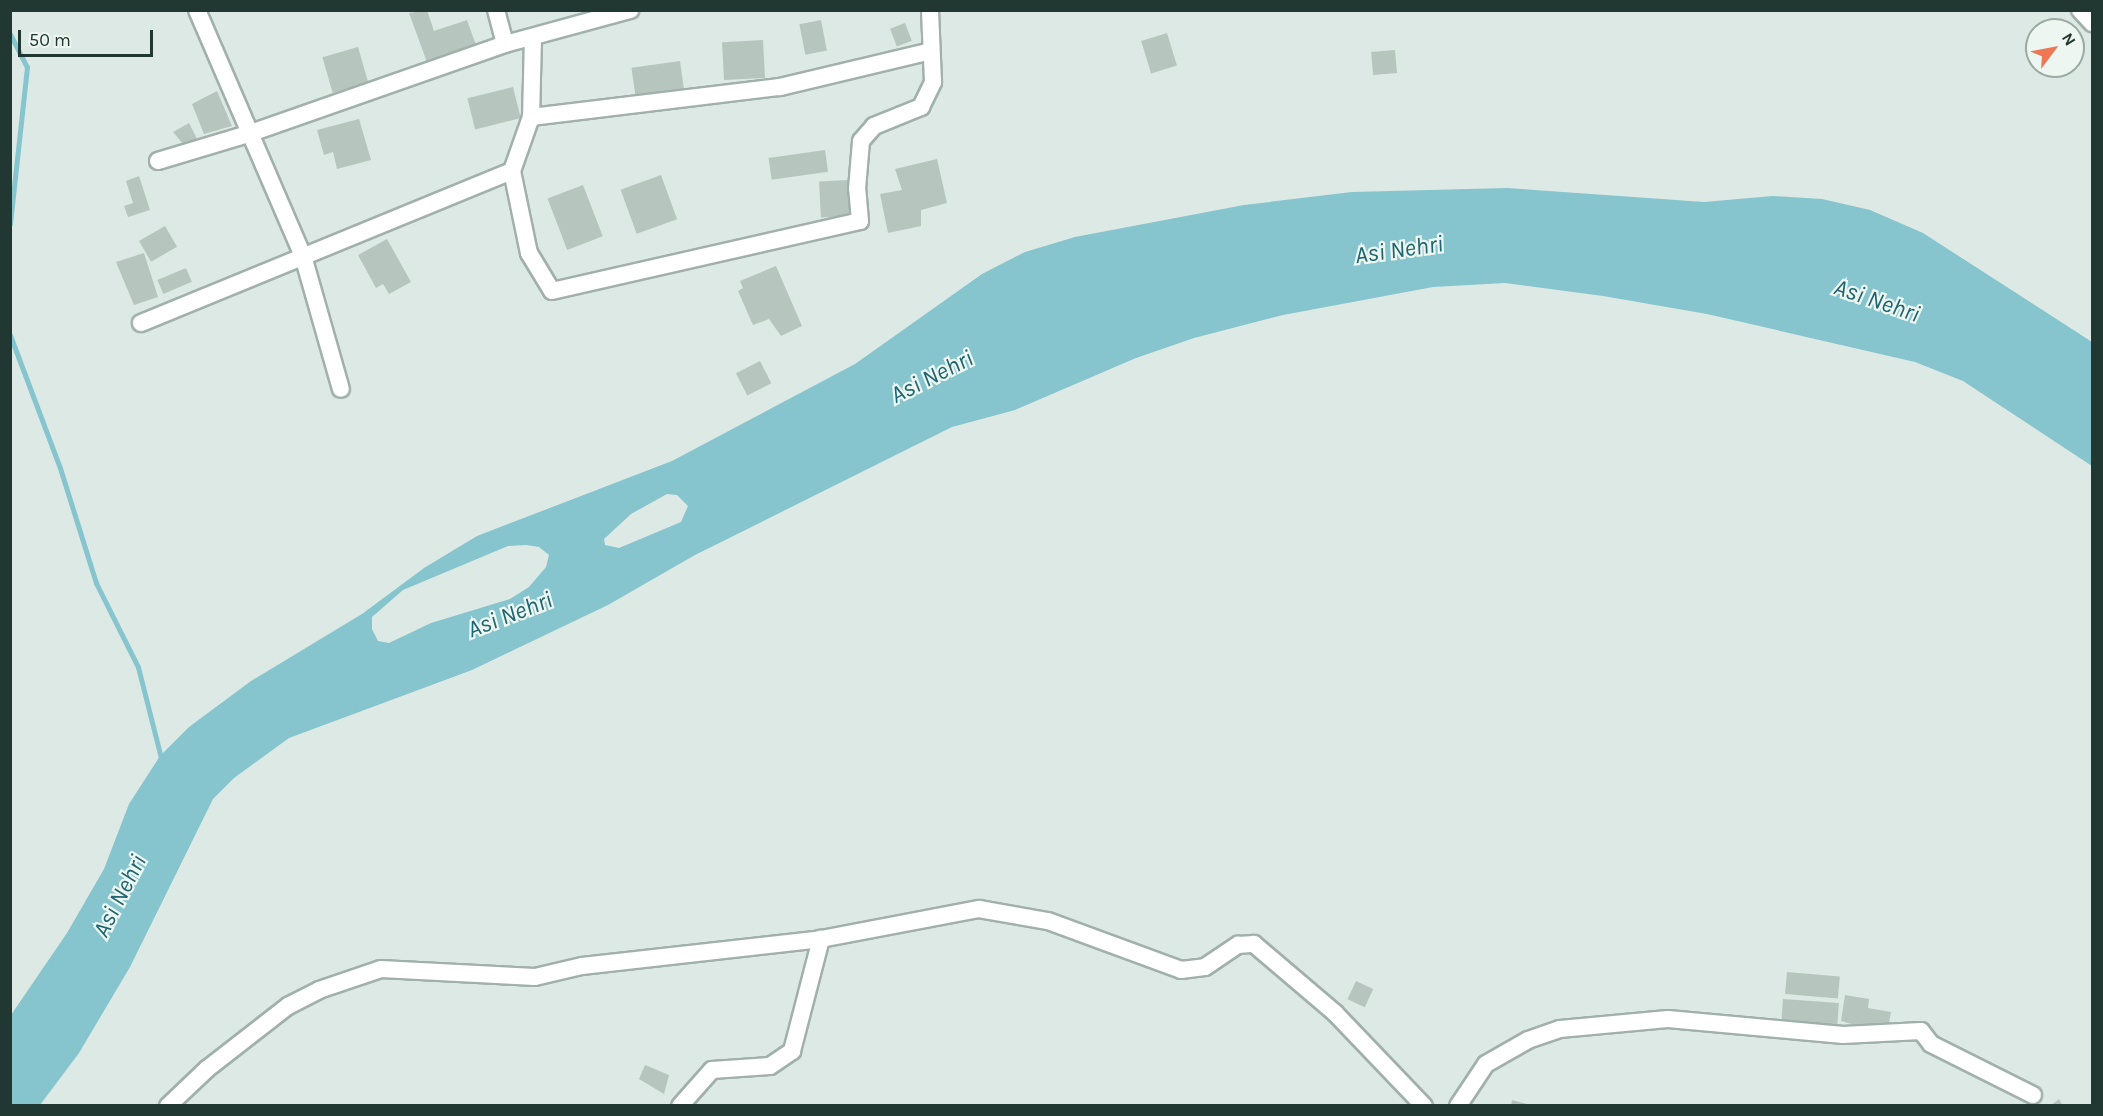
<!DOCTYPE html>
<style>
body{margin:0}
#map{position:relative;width:2103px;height:1116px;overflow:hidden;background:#dde9e4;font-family:Karla,sans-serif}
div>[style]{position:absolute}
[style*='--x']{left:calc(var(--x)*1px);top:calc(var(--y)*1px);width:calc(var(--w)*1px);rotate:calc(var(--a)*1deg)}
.water>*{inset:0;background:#86c4ce}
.stream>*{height:5px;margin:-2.5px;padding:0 2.5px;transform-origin:2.5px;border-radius:2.5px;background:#86c4ce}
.building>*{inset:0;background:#b6c6bf;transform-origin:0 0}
.roads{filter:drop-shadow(2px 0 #a1b0ab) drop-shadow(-2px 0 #a1b0ab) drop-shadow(0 2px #a1b0ab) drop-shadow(0 -2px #a1b0ab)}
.street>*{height:16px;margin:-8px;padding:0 8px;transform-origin:8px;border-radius:8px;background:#fff}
span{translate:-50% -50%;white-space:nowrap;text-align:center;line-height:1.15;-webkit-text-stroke:4.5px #edf6f1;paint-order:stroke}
.water-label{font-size:24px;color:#1c6571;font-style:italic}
.frame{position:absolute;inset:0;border:12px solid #203831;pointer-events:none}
.north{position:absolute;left:2025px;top:18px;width:60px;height:60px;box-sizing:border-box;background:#edf6f1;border:2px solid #9baaa4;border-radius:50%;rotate:58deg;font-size:16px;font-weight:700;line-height:24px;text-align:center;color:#203831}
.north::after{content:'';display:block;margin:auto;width:21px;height:27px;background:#ee7856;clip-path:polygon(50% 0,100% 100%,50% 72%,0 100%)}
.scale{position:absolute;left:18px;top:30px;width:135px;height:27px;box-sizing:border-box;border:3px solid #203831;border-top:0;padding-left:8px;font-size:18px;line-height:21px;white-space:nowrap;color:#203831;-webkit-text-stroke:4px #edf6f1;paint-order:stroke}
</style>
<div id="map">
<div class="water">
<div style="clip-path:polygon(evenodd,1507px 188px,1704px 202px,1773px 196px,1822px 199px,1870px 210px,1923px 233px,2092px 342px,2092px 466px,1963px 381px,1915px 362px,1707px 314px,1603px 296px,1505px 283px,1433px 287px,1283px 315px,1194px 338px,1136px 358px,1015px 410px,952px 427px,695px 555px,608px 605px,472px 670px,289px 738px,234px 778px,213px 799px,130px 967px,79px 1053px,40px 1105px,11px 1105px,11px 1015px,67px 933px,104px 869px,129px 804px,160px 756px,189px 727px,251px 681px,362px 614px,424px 568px,477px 536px,672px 461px,855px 364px,982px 274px,1025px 252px,1075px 237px,1244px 205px,1352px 192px,1507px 188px,667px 494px,677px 495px,688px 506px,681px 522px,619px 548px,605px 545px,604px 539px,631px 514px,667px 494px,1507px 188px,526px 545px,539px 547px,549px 555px,546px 567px,529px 587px,510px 599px,431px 623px,389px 643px,378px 641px,372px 629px,372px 617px,403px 590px,508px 546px,526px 545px)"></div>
</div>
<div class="stream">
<div style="--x:10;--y:34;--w:37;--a:63"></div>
<div style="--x:27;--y:67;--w:158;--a:96.2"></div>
<div style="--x:10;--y:335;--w:142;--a:69.4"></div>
<div style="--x:60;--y:468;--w:121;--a:72.6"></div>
<div style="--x:96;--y:583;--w:94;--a:63.4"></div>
<div style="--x:138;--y:667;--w:98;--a:75.8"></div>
</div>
<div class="building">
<div style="clip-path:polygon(427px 10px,434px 31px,467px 20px,477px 48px,428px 65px,409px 13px)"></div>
<div style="left:821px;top:20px;width:31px;height:22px;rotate:79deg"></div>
<div style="left:905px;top:23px;width:19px;height:16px;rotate:69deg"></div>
<div style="left:1167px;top:33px;width:34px;height:27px;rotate:73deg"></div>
<div style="left:763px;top:40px;width:38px;height:41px;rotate:87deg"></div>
<div style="left:358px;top:47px;width:37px;height:37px;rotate:74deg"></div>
<div style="left:1395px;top:50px;width:23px;height:24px;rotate:85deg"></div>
<div style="left:680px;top:61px;width:28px;height:49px;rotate:82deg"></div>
<div style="left:513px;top:87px;width:32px;height:47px;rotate:76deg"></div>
<div style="clip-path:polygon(217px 91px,232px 126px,204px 134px,192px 104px)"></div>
<div style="clip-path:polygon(359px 119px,371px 160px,337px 169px,333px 152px,324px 155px,317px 130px)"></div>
<div style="clip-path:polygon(189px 123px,198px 141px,183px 144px,173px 132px)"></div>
<div style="left:825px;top:150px;width:22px;height:57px;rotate:82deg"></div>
<div style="clip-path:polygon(937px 159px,947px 203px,921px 210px,921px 226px,888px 233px,880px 194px,902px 190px,895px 169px)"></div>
<div style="left:661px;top:175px;width:47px;height:43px;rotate:70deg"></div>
<div style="clip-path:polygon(139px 176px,150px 210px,128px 217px,124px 206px,133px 203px,126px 181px)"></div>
<div style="left:848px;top:180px;width:36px;height:29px;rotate:87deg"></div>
<div style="left:583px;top:185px;width:55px;height:38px;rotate:69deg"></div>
<div style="left:165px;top:226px;width:24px;height:30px;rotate:60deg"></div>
<div style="clip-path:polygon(387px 239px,411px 282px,389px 294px,383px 284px,376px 288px,358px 255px)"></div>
<div style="clip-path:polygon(144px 253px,158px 297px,134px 305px,116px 262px)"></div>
<div style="clip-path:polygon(776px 266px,802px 326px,781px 336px,769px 319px,753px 325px,738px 291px,743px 288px,740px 281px)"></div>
<div style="left:186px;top:268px;width:15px;height:31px;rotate:67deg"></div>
<div style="left:760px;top:361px;width:25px;height:27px;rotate:63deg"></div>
<div style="left:1787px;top:972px;width:53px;height:22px;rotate:5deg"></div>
<div style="left:1356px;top:981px;width:19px;height:20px;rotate:25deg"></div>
<div style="clip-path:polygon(1845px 995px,1869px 999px,1868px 1008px,1891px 1012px,1887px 1034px,1841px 1021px)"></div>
<div style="left:1783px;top:999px;width:56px;height:22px;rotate:4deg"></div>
<div style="clip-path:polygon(645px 1065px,669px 1075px,664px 1094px,639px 1079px)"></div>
<div style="clip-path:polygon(2059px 1099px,2063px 1106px,2050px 1106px)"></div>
<div style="clip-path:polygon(1512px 1100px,1531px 1105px,1531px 1106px,1511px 1106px)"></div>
</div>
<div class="roads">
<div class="street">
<div style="--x:197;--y:10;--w:268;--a:66.7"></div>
<div style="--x:303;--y:256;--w:138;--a:74.1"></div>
<div style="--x:496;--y:10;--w:35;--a:75"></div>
<div style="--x:2080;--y:10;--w:18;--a:47"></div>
<div style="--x:533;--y:37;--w:80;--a:91.4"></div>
<div style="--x:531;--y:117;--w:57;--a:109.4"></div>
<div style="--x:512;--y:171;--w:84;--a:78.3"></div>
<div style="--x:529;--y:253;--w:44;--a:58.8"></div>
<div style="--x:552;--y:291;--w:316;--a:-12.8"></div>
<div style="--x:860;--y:221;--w:32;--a:-95"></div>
<div style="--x:857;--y:189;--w:48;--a:-85.2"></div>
<div style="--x:861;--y:141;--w:20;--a:-49"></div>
<div style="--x:874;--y:126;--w:51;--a:-22"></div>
<div style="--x:921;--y:107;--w:28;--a:-64"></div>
<div style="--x:933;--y:82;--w:72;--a:-92.4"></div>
<div style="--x:531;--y:117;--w:251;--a:-6.9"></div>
<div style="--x:780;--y:87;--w:155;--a:-13.4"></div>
<div style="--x:158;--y:161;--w:94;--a:-16.7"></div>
<div style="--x:248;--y:134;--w:272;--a:-19.3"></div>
<div style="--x:505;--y:44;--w:130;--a:-15.2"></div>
<div style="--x:141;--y:323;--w:401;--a:-22.3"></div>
<div style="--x:168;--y:1106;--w:54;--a:-43.5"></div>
<div style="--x:207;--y:1069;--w:103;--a:-37.9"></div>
<div style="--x:288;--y:1006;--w:35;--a:-27"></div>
<div style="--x:319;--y:990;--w:65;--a:-18.7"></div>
<div style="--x:381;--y:969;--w:154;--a:3"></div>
<div style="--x:535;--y:977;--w:48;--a:-13.2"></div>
<div style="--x:582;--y:966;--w:241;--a:-6.4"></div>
<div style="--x:821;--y:939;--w:161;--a:-10.8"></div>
<div style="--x:979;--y:909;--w:70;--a:9.9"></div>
<div style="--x:1048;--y:921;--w:142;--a:20.2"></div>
<div style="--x:1181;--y:970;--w:24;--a:-7"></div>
<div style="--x:1205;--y:967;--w:40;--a:-34"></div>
<div style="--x:1238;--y:945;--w:16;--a:-4"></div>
<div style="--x:1254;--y:944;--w:106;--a:40.4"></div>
<div style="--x:1335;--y:1013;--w:129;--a:46.3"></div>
<div style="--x:680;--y:1106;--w:48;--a:-48.4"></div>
<div style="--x:712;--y:1070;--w:58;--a:-3.9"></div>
<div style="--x:770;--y:1066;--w:27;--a:-34"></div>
<div style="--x:792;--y:1051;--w:116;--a:-75.5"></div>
<div style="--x:1458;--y:1106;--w:50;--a:-56.3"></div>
<div style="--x:1486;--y:1064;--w:48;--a:-29.7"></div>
<div style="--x:1528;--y:1040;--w:34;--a:-19"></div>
<div style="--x:1560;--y:1029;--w:108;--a:-5.3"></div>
<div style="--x:1668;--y:1019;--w:176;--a:5.2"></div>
<div style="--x:1843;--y:1035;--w:78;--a:-2.9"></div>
<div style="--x:1921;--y:1031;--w:16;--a:52"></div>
<div style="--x:1931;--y:1044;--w:114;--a:26.6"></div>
</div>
</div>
<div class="water-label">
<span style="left:1399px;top:250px;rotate:-8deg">Asi Nehri</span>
<span style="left:1877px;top:301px;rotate:19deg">Asi Nehri</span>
<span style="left:932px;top:377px;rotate:-27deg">Asi Nehri</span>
<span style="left:510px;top:615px;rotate:-21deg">Asi Nehri</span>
<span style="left:120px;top:896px;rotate:-63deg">Asi Nehri</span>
</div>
<div class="frame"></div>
<div class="north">N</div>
<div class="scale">50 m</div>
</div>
